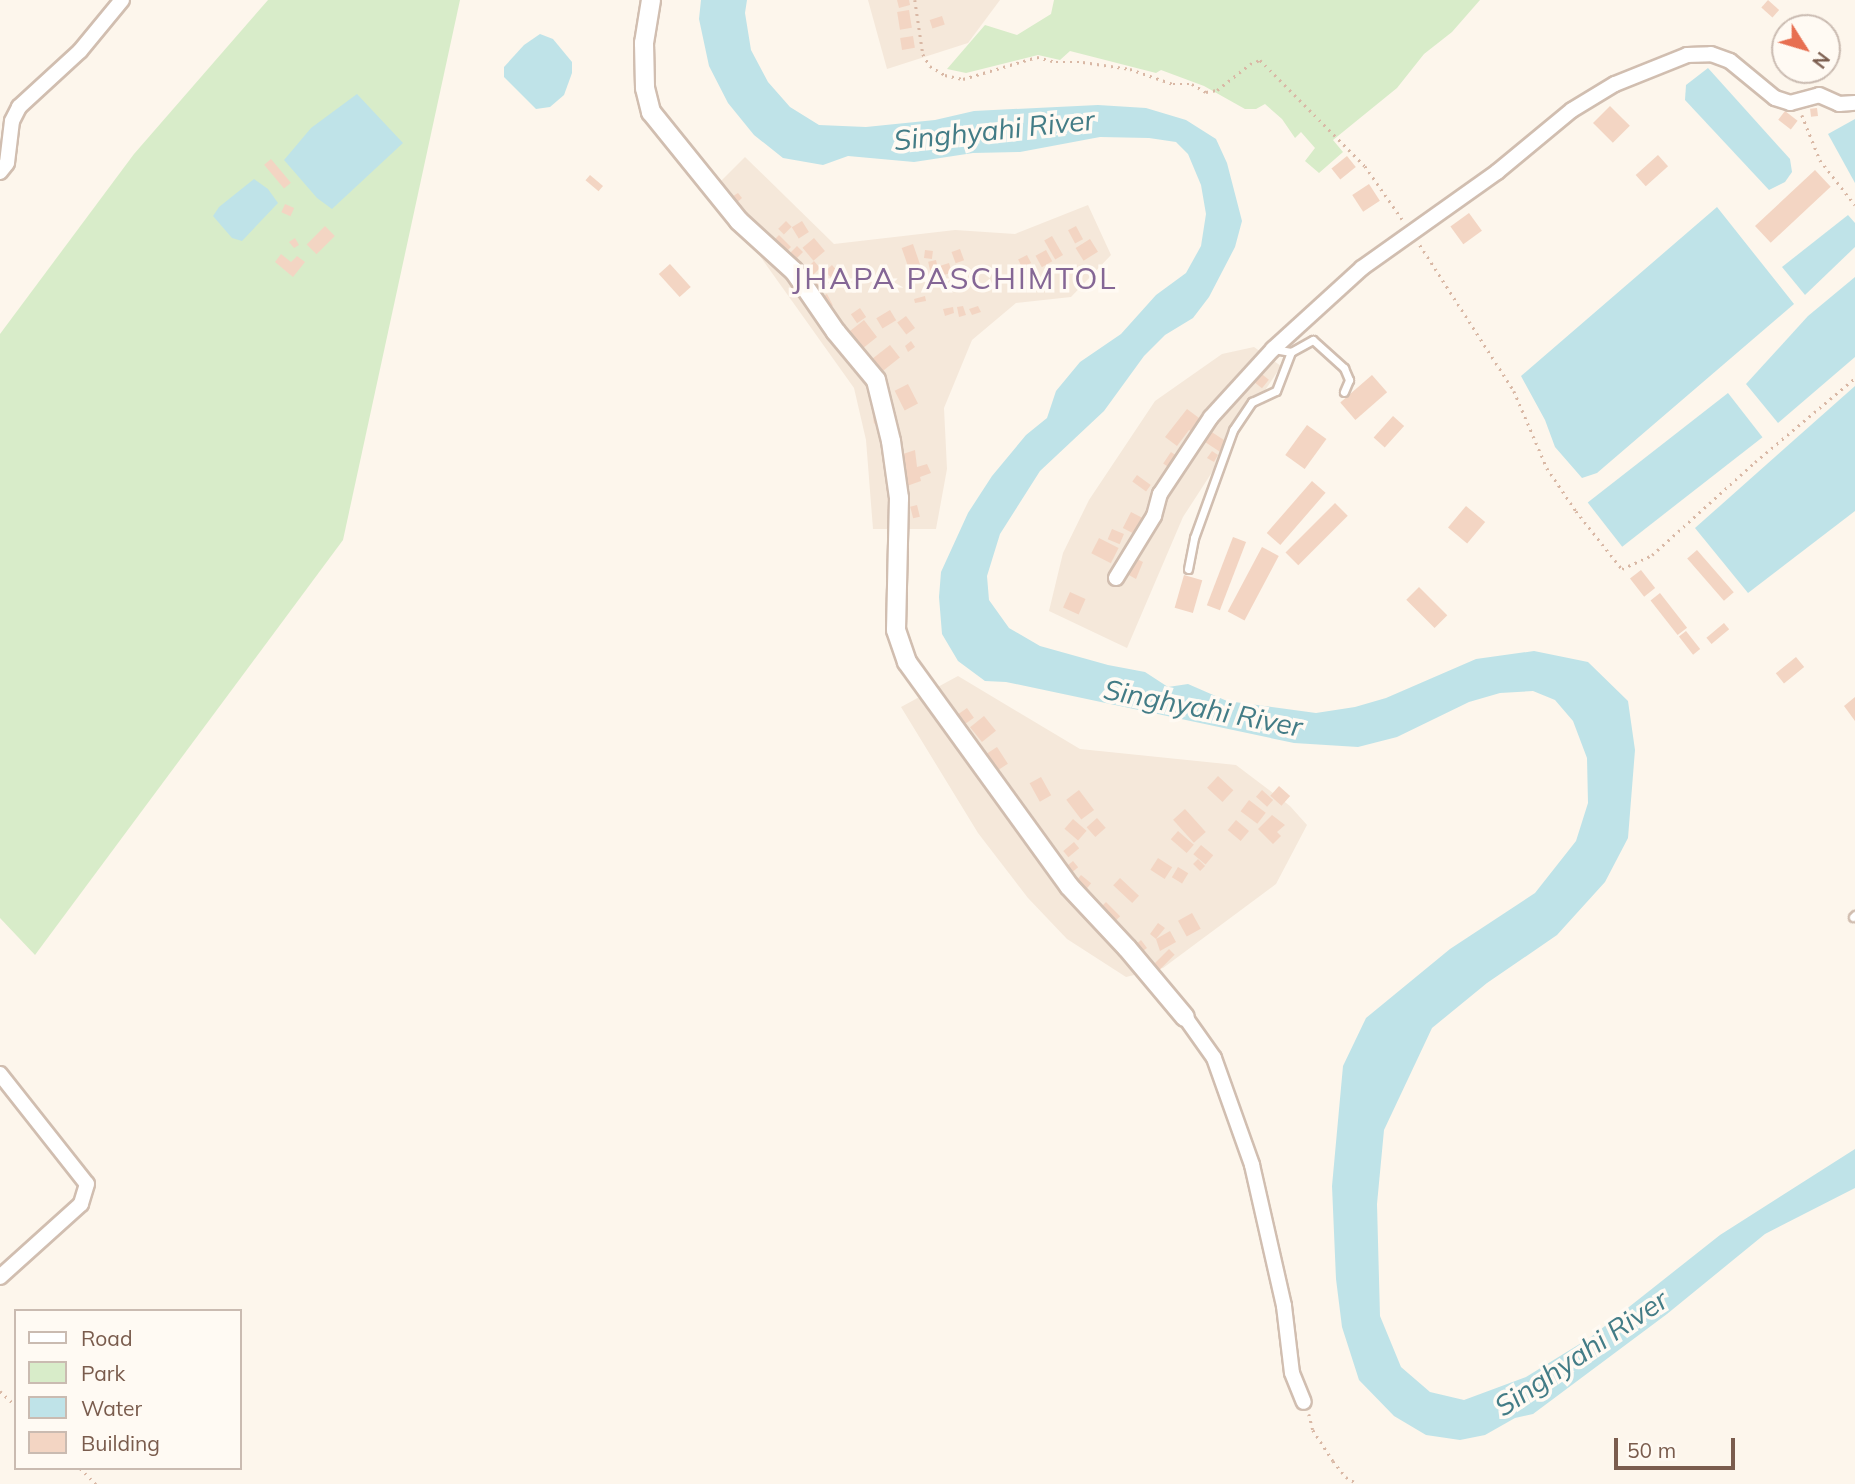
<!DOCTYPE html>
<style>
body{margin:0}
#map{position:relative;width:1855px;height:1484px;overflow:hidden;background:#fdf6ec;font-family:Mulish,sans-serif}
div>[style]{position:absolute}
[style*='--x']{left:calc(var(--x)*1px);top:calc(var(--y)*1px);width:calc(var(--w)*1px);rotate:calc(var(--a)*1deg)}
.residential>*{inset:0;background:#f5e8da}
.green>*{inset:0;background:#d8ecc9}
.water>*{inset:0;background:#bfe3e8;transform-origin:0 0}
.building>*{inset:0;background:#f3d5c3;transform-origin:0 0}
.path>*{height:2.5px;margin-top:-1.25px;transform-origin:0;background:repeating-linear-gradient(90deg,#d9b8a5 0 2px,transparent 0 7px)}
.roads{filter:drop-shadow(2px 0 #d1beb0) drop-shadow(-2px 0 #d1beb0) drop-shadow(0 2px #d1beb0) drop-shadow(0 -2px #d1beb0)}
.service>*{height:7px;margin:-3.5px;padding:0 3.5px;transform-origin:3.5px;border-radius:3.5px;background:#fff}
.minor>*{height:14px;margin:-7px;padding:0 7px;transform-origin:7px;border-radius:7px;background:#fff}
.tertiary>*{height:18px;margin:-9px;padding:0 9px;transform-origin:9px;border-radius:9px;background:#fff}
span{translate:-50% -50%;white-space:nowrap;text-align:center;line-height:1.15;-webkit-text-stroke:7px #fffaf3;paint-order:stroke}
.water-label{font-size:28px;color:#437c86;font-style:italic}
.quarter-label{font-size:30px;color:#846695;letter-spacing:2px}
.legend{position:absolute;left:14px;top:1309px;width:228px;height:161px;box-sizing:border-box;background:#fffaf3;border:2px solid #cabbb1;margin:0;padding:9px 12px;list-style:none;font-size:21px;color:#7a5c4d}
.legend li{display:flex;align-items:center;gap:14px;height:35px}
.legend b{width:35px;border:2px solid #cabbb1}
.north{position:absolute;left:1771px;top:14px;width:70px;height:70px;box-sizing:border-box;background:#fffaf3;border:2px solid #cabbb1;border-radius:50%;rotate:127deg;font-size:19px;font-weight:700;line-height:28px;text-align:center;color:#7a5c4d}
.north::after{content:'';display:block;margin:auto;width:24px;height:32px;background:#e76f51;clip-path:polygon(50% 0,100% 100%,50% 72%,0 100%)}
.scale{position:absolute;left:1614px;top:1438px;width:121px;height:32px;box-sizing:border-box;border:4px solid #7a5c4d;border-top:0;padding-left:9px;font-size:21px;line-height:24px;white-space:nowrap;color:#7a5c4d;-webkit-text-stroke:5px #fffaf3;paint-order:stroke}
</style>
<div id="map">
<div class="residential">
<div style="clip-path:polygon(868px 0,1000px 0,968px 43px,887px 69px)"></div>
<div style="clip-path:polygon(745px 157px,834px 244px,955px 230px,1015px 234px,1088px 205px,1111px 255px,1071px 297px,1016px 303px,972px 340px,944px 408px,947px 469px,936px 529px,873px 529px,866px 440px,854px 388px,740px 228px,710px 192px)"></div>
<div style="clip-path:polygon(1254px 347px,1281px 366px,1183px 517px,1127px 648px,1049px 611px,1063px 553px,1089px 500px,1155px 401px,1222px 354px)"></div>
<div style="clip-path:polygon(958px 676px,1080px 749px,1236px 765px,1290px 806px,1307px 825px,1276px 884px,1163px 968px,1126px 977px,1067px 939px,1028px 898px,978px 833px,901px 707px)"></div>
</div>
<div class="green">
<div style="clip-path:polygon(268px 0,460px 0,343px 540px,35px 955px,0 918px,0 334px,134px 154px)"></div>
<div style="clip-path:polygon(1054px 0,1480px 0,1452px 32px,1424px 54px,1397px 88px,1333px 140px,1343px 152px,1319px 173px,1305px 161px,1315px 148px,1301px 132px,1295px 138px,1282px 119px,1265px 104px,1256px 109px,1245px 109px,1204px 86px,1161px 70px,1156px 73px,1070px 51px,1060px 60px,1038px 55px,966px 73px,947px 69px,985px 25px,1017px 35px,1051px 14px)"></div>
</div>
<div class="water">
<div style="clip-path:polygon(701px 0,747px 0,745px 13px,751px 50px,768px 82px,790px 107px,819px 125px,866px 127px,935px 120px,974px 111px,1098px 105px,1146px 108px,1186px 120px,1216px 139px,1227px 163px,1242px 221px,1235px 247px,1209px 297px,1193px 318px,1165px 335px,1144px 356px,1104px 411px,1040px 471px,1000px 534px,987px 576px,989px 600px,1009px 628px,1040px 646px,1108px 665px,1145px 672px,1168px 687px,1188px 684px,1227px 701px,1316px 713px,1355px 707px,1386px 698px,1476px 659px,1534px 651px,1588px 662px,1628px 701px,1635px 750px,1628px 838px,1605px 882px,1557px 935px,1487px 983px,1432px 1028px,1384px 1130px,1377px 1204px,1380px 1316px,1401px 1367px,1430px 1392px,1464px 1400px,1526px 1377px,1591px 1337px,1720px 1235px,1855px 1149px,1855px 1188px,1765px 1234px,1667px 1314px,1533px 1414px,1515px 1418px,1485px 1435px,1460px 1440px,1426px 1435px,1394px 1416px,1359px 1380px,1342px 1327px,1336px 1279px,1332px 1186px,1343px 1066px,1366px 1018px,1450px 949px,1535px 893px,1576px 841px,1588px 803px,1587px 758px,1573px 721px,1555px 700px,1533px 691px,1500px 693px,1469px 702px,1397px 737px,1358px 747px,1294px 743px,1006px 682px,985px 681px,958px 661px,942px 634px,939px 597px,941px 572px,968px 513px,992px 476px,1026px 435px,1047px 418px,1056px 391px,1080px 362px,1121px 334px,1156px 295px,1186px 273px,1201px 246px,1206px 214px,1201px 185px,1188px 154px,1176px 142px,1149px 138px,1100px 137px,1020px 152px,973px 153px,914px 162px,848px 156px,823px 165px,783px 158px,754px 135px,728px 103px,709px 66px,699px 19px)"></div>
<div style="clip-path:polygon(540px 34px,553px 39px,572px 62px,572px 73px,564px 95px,550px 107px,536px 109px,504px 77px,504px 67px,524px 45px)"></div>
<div style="clip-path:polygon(1708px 68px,1790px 159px,1792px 172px,1785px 182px,1769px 190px,1685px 100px,1686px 85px)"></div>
<div style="clip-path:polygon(357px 94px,403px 143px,332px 209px,317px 198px,284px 160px,311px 128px)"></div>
<div style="clip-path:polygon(1855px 119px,1855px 183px,1828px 134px)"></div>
<div style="clip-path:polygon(254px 179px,268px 189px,278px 203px,242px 241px,232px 238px,213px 216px,219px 207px)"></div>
<div style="clip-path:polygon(1717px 207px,1794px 304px,1597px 473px,1582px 478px,1555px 447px,1545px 420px,1521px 376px)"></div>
<div style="clip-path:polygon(1848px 215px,1855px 223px,1855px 247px,1805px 295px,1782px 267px)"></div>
<div style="clip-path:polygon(1855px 277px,1855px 357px,1778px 423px,1746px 384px,1808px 316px)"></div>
<div style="clip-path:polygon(1855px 386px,1855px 511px,1748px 593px,1695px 528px)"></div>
<div style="left:1728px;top:393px;width:56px;height:178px;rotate:52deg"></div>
</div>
<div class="building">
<div style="clip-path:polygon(897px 0,909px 0,910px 5px,899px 8px)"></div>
<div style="left:1768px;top:0;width:15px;height:10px;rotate:42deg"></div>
<div style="left:909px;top:10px;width:18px;height:12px;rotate:81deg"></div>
<div style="left:942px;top:16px;width:9px;height:13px;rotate:72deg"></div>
<div style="left:913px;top:36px;width:12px;height:13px;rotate:81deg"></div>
<div style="left:1610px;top:106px;width:28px;height:24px;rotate:45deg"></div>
<div style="left:1817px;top:108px;width:8px;height:7px;rotate:83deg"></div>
<div style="left:1785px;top:111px;width:16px;height:11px;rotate:38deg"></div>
<div style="left:1658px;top:155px;width:15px;height:30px;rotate:48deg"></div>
<div style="left:1347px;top:156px;width:14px;height:20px;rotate:51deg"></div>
<div style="left:271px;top:159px;width:31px;height:9px;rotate:50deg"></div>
<div style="left:1815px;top:170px;width:23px;height:82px;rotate:47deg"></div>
<div style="left:590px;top:175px;width:17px;height:7px;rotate:40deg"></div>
<div style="left:1369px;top:184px;width:20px;height:20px;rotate:57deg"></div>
<div style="clip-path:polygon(738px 193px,742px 198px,735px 204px,730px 198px)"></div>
<div style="left:285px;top:204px;width:10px;height:9px;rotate:24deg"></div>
<div style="left:1469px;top:213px;width:22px;height:23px;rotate:54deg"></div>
<div style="left:786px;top:221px;width:8px;height:11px;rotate:45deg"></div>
<div style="left:802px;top:221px;width:13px;height:12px;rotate:58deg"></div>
<div style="left:325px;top:226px;width:14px;height:26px;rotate:45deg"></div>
<div style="left:1076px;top:226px;width:15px;height:9px;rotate:62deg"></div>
<div style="left:779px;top:235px;width:17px;height:11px;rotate:45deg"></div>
<div style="left:1052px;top:236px;width:22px;height:9px;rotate:60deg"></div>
<div style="clip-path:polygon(295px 238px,299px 245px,294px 248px,289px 242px)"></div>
<div style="left:814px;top:238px;width:17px;height:15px;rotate:50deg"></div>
<div style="left:1090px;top:239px;width:15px;height:17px;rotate:58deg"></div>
<div style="left:913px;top:244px;width:24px;height:12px;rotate:71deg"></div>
<div style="clip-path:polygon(797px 246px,803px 252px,797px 258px,807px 268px,814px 261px,820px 268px,807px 281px,785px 258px)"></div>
<div style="left:960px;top:249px;width:12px;height:9px;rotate:70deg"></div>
<div style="left:925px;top:250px;width:8px;height:8px;rotate:7deg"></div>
<div style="left:1046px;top:250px;width:13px;height:12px;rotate:61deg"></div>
<div style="clip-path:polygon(281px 254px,291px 262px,297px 256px,305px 262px,293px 277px,275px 262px)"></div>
<div style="left:1027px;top:255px;width:9px;height:10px;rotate:63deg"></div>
<div style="left:936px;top:260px;width:14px;height:8px;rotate:78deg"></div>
<div style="left:949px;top:263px;width:10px;height:9px;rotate:73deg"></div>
<div style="left:670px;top:264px;width:31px;height:15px;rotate:48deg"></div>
<div style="left:832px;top:265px;width:9px;height:9px;rotate:49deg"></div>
<div style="left:816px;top:279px;width:12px;height:9px;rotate:66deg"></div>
<div style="left:827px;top:294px;width:13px;height:9px;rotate:63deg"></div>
<div style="clip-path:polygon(925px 296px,926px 301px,915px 303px,914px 299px)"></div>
<div style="clip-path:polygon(963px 306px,966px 315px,959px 317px,957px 307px)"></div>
<div style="clip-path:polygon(978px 306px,981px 312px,972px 315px,969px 309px)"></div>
<div style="clip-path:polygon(953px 307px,954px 313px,945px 316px,943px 309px)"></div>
<div style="left:860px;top:308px;width:11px;height:11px;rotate:56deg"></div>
<div style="left:890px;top:310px;width:12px;height:16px;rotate:59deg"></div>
<div style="left:906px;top:316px;width:15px;height:11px;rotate:53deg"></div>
<div style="clip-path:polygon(864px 320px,877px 337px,857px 353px,837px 327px,843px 322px,850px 331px)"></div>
<div style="clip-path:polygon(911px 341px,915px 347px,908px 352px,905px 346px)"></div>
<div style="left:890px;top:345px;width:16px;height:24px;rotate:52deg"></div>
<div style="left:1258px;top:371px;width:14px;height:11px;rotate:39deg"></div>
<div style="left:1372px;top:375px;width:23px;height:42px;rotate:49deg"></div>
<div style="left:908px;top:384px;width:22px;height:15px;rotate:63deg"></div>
<div style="left:877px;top:402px;width:21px;height:6px;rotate:82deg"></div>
<div style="clip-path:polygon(1187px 409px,1203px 421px,1194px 433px,1189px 430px,1177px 446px,1165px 437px)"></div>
<div style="left:1393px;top:416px;width:15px;height:29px;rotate:42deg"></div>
<div style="left:1307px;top:425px;width:24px;height:37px;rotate:36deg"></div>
<div style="left:1207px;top:429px;width:24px;height:12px;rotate:33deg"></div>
<div style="clip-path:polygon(915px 450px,917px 467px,927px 464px,931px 473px,920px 477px,921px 481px,904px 487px,901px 475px,906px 473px,903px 454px)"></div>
<div style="clip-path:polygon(1212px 451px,1218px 455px,1214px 462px,1207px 458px)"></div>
<div style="left:1171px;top:452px;width:11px;height:14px;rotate:34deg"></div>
<div style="left:1137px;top:475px;width:17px;height:8px;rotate:36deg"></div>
<div style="left:1312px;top:481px;width:18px;height:69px;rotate:41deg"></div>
<div style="left:1335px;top:503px;width:18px;height:70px;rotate:45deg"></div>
<div style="left:917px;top:505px;width:12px;height:7px;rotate:76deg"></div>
<div style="left:1466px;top:506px;width:25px;height:28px;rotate:40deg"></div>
<div style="left:1131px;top:512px;width:13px;height:18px;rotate:27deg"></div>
<div style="left:1112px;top:529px;width:13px;height:11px;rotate:23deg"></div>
<div style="left:1233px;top:537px;width:14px;height:73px;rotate:21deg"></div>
<div style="left:1099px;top:538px;width:22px;height:17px;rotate:27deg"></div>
<div style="left:1262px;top:547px;width:19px;height:73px;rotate:28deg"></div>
<div style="left:1697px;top:550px;width:56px;height:13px;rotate:49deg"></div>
<div style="clip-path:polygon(1135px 558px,1143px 562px,1136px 579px,1127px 574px)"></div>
<div style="left:1641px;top:570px;width:23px;height:14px;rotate:52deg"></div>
<div style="left:1184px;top:575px;width:19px;height:34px;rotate:16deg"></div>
<div style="left:1419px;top:587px;width:40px;height:18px;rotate:45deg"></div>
<div style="left:1070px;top:592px;width:17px;height:17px;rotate:24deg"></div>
<div style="left:1660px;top:593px;width:44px;height:12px;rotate:52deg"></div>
<div style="left:1724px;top:623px;width:8px;height:23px;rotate:50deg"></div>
<div style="left:1686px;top:631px;width:23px;height:9px;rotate:52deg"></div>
<div style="left:1796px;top:657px;width:13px;height:26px;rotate:51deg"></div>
<div style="clip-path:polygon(1855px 697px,1855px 721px,1844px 706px)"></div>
<div style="left:967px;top:708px;width:12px;height:13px;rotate:55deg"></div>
<div style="left:984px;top:716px;width:19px;height:18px;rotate:51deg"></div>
<div style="left:997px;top:747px;width:20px;height:12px;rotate:57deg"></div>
<div style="left:1218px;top:776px;width:21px;height:16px;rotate:43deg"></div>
<div style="left:1041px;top:777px;width:21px;height:13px;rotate:61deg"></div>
<div style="left:1279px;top:786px;width:15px;height:13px;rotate:42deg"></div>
<div style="left:1079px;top:790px;width:25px;height:16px;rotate:53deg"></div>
<div style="left:1262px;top:790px;width:15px;height:9px;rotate:42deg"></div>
<div style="left:1249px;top:800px;width:21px;height:14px;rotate:37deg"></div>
<div style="left:1185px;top:809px;width:31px;height:16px;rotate:48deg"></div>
<div style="clip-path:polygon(1272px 815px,1285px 825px,1277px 832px,1281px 836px,1273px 844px,1258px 829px)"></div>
<div style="left:1097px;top:818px;width:13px;height:14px;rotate:48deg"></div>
<div style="left:1073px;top:819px;width:18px;height:13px;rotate:41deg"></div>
<div style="left:1236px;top:820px;width:17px;height:13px;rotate:40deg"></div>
<div style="left:1178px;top:831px;width:21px;height:11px;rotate:41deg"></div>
<div style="left:1074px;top:842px;width:8px;height:14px;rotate:50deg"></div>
<div style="left:1201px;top:845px;width:16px;height:12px;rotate:40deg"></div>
<div style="left:1158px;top:858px;width:17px;height:14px;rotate:33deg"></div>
<div style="left:1198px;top:859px;width:10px;height:7px;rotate:45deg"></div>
<div style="left:1073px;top:861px;width:8px;height:13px;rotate:50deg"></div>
<div style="left:1178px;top:867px;width:12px;height:12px;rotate:31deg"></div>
<div style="left:1081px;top:875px;width:13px;height:13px;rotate:39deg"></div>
<div style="left:1120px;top:878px;width:26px;height:10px;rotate:43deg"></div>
<div style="left:1106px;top:902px;width:20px;height:8px;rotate:45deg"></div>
<div style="left:1192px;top:913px;width:18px;height:16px;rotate:61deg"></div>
<div style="clip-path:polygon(1158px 923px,1165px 928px,1156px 939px,1170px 931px,1176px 942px,1160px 951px,1156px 939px,1150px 934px)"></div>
<div style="clip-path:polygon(1141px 940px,1147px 948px,1138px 955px,1133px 947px)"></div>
<div style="left:1169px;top:949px;width:8px;height:29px;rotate:45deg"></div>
</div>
<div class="path">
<div style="--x:915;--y:0;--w:55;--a:81.6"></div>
<div style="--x:923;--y:54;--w:14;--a:60"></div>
<div style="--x:930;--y:66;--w:17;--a:31"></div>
<div style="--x:945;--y:75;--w:18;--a:13"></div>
<div style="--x:963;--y:79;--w:77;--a:-16.6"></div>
<div style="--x:1037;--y:57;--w:20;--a:15"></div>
<div style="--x:1056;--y:62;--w:27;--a:0"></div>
<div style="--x:1083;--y:62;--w:48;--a:8.5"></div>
<div style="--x:1130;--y:69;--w:46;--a:19.2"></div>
<div style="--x:1173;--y:84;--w:19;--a:0"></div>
<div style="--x:1192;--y:84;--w:16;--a:30"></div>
<div style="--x:1206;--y:92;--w:11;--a:-10"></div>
<div style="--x:1217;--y:90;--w:42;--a:-38.2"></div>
<div style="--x:1250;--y:64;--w:11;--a:-22"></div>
<div style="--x:1260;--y:60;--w:149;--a:45.3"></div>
<div style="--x:1365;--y:166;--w:65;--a:55.1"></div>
<div style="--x:1802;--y:115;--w:48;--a:68.2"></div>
<div style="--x:1820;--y:160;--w:57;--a:52.1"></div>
<div style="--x:1420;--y:245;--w:174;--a:57.2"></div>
<div style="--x:1514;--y:391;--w:84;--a:66.8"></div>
<div style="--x:1547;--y:468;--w:52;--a:56"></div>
<div style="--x:1576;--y:511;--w:74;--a:51.6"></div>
<div style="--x:1622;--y:569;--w:33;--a:-25"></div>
<div style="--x:1652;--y:555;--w:139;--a:-42.1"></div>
<div style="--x:1755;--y:462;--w:131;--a:-40"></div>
<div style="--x:0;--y:1391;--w:22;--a:43"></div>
<div style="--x:1309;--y:1414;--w:16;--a:76"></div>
<div style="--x:1313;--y:1430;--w:37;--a:57"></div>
<div style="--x:1333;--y:1461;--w:21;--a:51"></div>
<div style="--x:1346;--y:1477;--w:14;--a:30"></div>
<div style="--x:80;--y:1468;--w:23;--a:45"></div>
</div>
<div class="roads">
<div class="service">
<div style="--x:1274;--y:349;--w:17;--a:10"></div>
<div style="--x:1291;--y:352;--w:25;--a:-29"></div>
<div style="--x:1313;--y:340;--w:42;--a:42.1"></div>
<div style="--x:1344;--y:368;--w:13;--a:67"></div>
<div style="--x:1349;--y:380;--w:13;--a:113"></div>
<div style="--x:1188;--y:569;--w:32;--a:-79"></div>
<div style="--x:1194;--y:538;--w:115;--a:-70.1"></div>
<div style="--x:1233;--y:430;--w:34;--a:-56"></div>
<div style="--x:1252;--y:402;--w:26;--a:-25"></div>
<div style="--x:1276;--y:391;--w:42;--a:-69"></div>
<div style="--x:1853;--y:917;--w:3;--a:-45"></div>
</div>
<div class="minor">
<div style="--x:0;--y:172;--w:11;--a:-52"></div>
<div style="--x:7;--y:163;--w:42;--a:-83.2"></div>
<div style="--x:12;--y:121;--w:16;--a:-63"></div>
<div style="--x:19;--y:107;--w:83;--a:-42.6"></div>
<div style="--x:80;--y:51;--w:66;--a:-50.5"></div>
<div style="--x:1116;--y:578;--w:73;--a:-58.5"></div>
<div style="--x:1154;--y:516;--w:23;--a:-75"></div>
<div style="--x:1160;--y:494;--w:92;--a:-56.5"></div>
<div style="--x:1211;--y:417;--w:92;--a:-47.6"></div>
<div style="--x:1273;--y:349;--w:120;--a:-42.3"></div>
<div style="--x:1362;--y:268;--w:166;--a:-35.4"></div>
<div style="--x:1497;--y:172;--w:97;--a:-39.6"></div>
<div style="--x:1572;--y:110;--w:50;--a:-31.2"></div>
<div style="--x:1615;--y:84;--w:78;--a:-21.9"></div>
<div style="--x:1687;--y:55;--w:24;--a:-2"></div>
<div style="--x:1711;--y:54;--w:20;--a:20"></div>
<div style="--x:1730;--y:61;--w:58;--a:39.4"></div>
<div style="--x:1775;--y:98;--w:16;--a:18"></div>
<div style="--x:1790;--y:103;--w:30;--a:-15"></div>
<div style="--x:1819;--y:95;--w:22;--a:24"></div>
<div style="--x:1839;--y:104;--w:16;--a:-4"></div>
<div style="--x:1185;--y:1017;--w:50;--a:54.7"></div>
<div style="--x:1214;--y:1058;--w:114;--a:70.4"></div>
<div style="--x:1252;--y:1165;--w:145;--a:77.2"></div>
<div style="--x:1284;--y:1306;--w:67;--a:83.2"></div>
<div style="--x:1292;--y:1373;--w:31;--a:68"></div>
<div style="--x:0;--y:1074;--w:140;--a:51.7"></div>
<div style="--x:87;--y:1184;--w:21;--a:107"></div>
<div style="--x:81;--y:1204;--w:109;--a:138"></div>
</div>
<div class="tertiary">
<div style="--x:651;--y:0;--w:44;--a:99.2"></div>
<div style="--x:644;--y:43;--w:45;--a:88.7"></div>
<div style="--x:645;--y:88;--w:25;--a:76"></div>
<div style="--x:651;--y:112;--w:140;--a:51.1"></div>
<div style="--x:739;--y:221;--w:74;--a:42.3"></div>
<div style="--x:794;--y:271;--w:74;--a:55.5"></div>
<div style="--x:836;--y:332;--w:62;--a:50.2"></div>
<div style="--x:876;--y:380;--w:63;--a:76.2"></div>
<div style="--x:891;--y:441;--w:58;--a:82"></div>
<div style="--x:899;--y:498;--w:132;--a:91.3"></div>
<div style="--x:896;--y:630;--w:34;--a:71"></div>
<div style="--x:907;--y:662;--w:276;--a:54.1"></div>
<div style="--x:1069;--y:886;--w:85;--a:46.9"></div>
<div style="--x:1127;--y:948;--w:90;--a:50"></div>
</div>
</div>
<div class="water-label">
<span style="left:994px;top:130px;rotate:-6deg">Singhyahi River</span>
<span style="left:1203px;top:708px;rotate:11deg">Singhyahi River</span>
<span style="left:1581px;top:1353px;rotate:-34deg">Singhyahi River</span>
</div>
<div class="quarter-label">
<span style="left:955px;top:278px">JHAPA PASCHIMTOL</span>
</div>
<ul class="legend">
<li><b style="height:9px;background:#fff"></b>Road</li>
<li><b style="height:19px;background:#d8ecc9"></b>Park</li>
<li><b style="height:19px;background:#bfe3e8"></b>Water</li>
<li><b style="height:19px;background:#f3d5c3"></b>Building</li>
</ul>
<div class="north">N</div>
<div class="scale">50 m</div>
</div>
